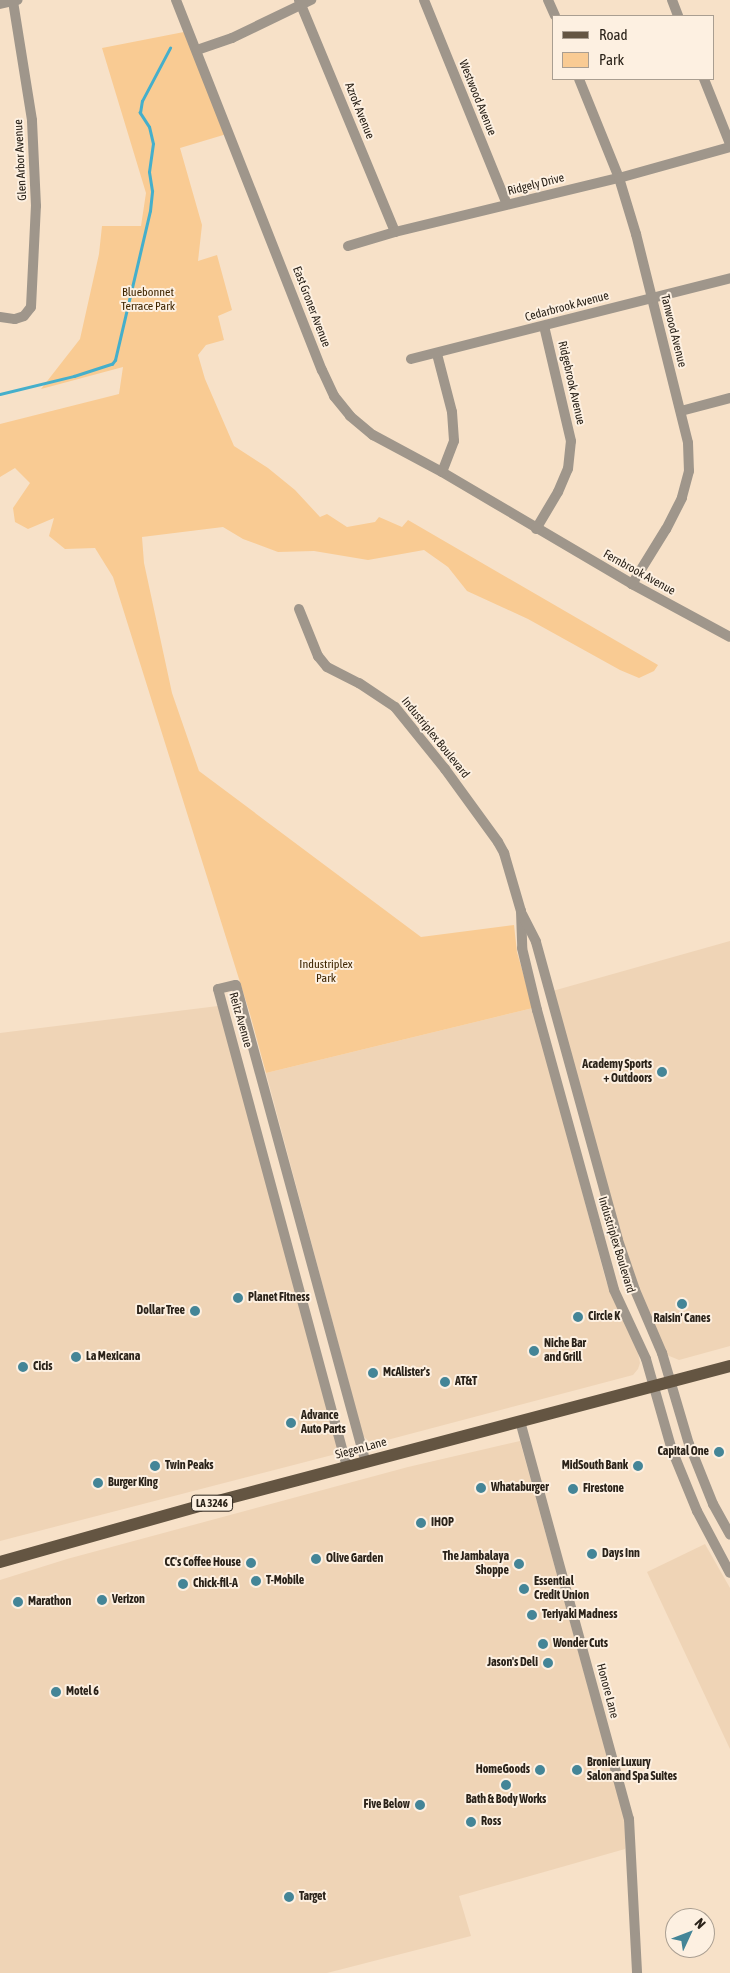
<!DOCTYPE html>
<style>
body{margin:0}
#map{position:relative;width:730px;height:1973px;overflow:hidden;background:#f7e1c8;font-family:"Asap Condensed",sans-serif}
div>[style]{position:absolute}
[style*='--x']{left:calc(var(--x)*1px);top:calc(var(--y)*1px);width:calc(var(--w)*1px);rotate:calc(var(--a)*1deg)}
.built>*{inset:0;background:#efd4b6}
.green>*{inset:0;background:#f9cb93}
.stream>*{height:2.5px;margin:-1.25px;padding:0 1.25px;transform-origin:1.25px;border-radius:1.25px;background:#45afcb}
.minor>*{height:10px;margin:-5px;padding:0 5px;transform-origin:5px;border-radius:5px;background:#9f968b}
.major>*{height:12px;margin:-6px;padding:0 6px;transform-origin:6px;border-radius:6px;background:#645542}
.dots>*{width:14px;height:14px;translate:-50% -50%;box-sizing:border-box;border:2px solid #fdf0e1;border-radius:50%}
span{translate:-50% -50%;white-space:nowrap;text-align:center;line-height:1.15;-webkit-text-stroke:4px #fdf0e1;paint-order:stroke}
.shield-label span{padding:1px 4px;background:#fdf0e1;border:1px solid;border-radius:4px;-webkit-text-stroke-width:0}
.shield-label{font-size:11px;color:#2a2219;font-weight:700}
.street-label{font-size:12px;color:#2a2219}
.park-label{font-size:12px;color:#3f2500}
.poi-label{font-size:12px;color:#2a2219;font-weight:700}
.right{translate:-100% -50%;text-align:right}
.left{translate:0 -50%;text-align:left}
.legend{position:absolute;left:552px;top:15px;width:162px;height:65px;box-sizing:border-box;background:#fdf0e1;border:1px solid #a99e91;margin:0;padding:6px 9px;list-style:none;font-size:15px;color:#2a2219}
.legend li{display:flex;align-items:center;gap:10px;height:25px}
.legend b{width:25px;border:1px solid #a99e91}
.north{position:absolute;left:665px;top:1908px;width:50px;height:50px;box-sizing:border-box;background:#fdf0e1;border:1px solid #a99e91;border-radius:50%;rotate:47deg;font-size:14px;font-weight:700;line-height:20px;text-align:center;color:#2a2219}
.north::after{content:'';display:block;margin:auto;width:18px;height:22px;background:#448597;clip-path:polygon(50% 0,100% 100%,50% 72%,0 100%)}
</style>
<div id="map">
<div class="built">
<div style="clip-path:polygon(730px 941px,730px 1346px,679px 1360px,662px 1353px,635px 1290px,549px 992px)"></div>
<div style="clip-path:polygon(218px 1006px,340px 1453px,0 1541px,0 1033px)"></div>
<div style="clip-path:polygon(533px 1008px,606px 1281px,637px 1348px,640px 1363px,638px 1369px,633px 1375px,372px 1444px,363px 1436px,266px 1073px)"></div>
<div style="clip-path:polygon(520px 1441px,625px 1821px,625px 1849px,459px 1896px,471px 1936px,327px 1973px,0 1973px,0 1580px,67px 1559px,408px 1467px)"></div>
<div style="clip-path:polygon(705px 1544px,730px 1588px,730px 1749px,647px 1572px)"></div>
</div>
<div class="green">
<div style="clip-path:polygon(189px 31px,230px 133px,180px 148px,202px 225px,198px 261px,217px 255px,232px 310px,218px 316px,224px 340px,206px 345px,198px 355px,205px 379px,234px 446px,268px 468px,295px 490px,320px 517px,327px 514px,347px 527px,375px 522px,379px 517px,402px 527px,408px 520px,658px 665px,654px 671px,639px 678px,620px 670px,528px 619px,467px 591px,448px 567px,424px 550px,368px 560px,314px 551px,278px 552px,243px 539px,223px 527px,142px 537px,144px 563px,172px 693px,199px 771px,421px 937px,514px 925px,517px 952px,533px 1008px,266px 1073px,250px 1014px,113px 577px,95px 548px,65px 549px,49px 536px,54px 518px,28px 529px,15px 522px,13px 508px,30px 483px,15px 468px,0 477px,0 424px,119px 394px,123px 367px,41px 389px,80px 339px,99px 254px,102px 226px,141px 226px,146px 193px,102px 48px)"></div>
</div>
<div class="stream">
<div style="--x:0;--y:394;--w:76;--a:-13.7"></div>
<div style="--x:74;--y:376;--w:40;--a:-18"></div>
<div style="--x:112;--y:364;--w:5;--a:-53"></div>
<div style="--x:115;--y:360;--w:153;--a:-76.8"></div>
<div style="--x:150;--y:211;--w:20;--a:-84"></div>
<div style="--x:152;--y:191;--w:19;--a:-99"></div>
<div style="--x:149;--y:172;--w:28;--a:-82"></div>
<div style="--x:153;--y:144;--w:17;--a:-103"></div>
<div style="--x:149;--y:127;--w:17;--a:-123"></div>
<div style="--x:140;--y:113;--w:12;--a:-81"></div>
<div style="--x:142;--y:101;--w:60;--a:-62.2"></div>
</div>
<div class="minor">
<div style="--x:176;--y:0;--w:398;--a:68.5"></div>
<div style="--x:322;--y:370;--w:29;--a:65"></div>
<div style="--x:334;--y:396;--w:26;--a:51"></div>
<div style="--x:350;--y:416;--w:30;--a:40"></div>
<div style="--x:373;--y:435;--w:78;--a:28.2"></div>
<div style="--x:442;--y:472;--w:221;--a:30.5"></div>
<div style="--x:632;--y:584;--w:111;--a:28.4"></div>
<div style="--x:299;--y:0;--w:251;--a:67.5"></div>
<div style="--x:424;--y:0;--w:220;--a:67.9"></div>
<div style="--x:548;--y:0;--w:17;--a:66"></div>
<div style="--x:672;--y:0;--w:17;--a:69"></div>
<div style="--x:0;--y:4;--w:18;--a:-13"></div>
<div style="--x:197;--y:50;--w:37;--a:-19"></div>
<div style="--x:232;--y:38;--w:88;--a:-25.7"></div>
<div style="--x:579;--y:79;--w:107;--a:68"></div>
<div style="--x:619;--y:178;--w:59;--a:73.1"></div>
<div style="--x:636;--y:234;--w:215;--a:76"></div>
<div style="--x:688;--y:443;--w:28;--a:88"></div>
<div style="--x:689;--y:471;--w:28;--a:105"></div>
<div style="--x:682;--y:498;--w:35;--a:117"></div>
<div style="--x:666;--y:529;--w:65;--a:121.7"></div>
<div style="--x:704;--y:79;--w:70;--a:68.2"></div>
<div style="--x:348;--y:246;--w:49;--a:-16.6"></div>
<div style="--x:395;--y:232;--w:230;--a:-13.6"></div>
<div style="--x:619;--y:178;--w:115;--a:-15.6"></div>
<div style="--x:0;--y:317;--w:15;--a:8"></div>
<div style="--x:15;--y:319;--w:9;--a:-18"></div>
<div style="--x:24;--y:316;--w:11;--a:-52"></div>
<div style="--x:31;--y:307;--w:101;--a:-87.2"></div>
<div style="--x:36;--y:206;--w:86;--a:-92.7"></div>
<div style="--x:32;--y:120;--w:121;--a:-99.1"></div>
<div style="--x:437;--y:354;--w:60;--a:75.5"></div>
<div style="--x:452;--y:412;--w:29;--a:86"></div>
<div style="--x:454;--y:441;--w:33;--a:111"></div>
<div style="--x:411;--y:359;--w:329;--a:-14.2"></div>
<div style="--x:681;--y:411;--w:51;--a:-14.9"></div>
<div style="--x:536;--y:529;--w:43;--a:-59.3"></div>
<div style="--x:558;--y:492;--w:25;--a:-67"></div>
<div style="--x:568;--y:469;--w:28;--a:-84"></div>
<div style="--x:571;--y:441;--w:118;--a:-103.2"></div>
<div style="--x:299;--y:609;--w:51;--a:68"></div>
<div style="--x:318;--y:656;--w:14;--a:51"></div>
<div style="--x:327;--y:667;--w:36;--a:27"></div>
<div style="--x:359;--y:683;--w:43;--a:33.7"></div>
<div style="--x:395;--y:707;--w:80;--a:51.1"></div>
<div style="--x:445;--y:769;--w:90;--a:54"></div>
<div style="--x:498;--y:842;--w:13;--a:61"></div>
<div style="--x:504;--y:853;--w:60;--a:73.7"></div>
<div style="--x:521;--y:911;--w:37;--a:88"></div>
<div style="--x:522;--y:948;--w:64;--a:76.4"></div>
<div style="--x:537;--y:1010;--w:290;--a:74.6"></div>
<div style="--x:614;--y:1290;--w:76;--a:65.1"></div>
<div style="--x:646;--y:1359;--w:95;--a:74.1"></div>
<div style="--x:672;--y:1450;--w:66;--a:67.7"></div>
<div style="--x:697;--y:1511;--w:70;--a:62"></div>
<div style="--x:522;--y:914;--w:31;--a:63"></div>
<div style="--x:536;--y:942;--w:309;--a:74.6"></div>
<div style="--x:618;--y:1240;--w:53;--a:71.2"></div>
<div style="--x:635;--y:1290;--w:69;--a:66.8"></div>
<div style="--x:662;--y:1353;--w:95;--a:73.5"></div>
<div style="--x:689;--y:1444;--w:65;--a:68.2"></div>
<div style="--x:713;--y:1504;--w:35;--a:61"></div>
<div style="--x:520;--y:1421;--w:413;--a:74.7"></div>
<div style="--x:629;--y:1819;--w:154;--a:87"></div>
<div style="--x:347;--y:1467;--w:495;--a:-105.1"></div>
<div style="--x:218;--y:989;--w:18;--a:-13"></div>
<div style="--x:236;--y:985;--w:494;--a:74.8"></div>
</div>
<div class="major">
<div style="--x:0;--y:1562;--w:207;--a:-15.7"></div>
<div style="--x:199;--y:1506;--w:549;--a:-14.77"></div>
</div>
<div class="dots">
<div style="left:662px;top:1072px;background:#448597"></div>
<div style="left:238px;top:1298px;background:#448597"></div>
<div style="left:682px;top:1304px;background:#448597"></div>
<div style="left:195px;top:1311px;background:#448597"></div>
<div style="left:578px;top:1317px;background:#448597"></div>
<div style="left:534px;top:1351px;background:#448597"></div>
<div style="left:76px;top:1357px;background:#448597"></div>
<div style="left:23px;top:1367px;background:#448597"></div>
<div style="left:373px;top:1373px;background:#448597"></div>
<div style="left:445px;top:1382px;background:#448597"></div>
<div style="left:291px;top:1423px;background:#448597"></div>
<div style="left:719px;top:1452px;background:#448597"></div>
<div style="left:155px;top:1466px;background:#448597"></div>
<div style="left:638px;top:1466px;background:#448597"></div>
<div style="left:98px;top:1483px;background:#448597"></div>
<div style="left:481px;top:1488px;background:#448597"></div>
<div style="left:573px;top:1489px;background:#448597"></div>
<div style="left:421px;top:1523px;background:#448597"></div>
<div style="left:592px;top:1554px;background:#448597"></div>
<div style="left:316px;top:1559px;background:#448597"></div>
<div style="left:251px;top:1563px;background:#448597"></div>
<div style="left:519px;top:1564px;background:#448597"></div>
<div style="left:256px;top:1581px;background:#448597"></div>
<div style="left:183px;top:1584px;background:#448597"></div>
<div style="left:524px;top:1589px;background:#448597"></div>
<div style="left:102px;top:1600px;background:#448597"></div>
<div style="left:18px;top:1602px;background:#448597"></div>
<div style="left:532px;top:1615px;background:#448597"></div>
<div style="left:543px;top:1644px;background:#448597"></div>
<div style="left:548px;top:1663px;background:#448597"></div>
<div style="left:56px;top:1692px;background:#448597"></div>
<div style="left:540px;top:1770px;background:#448597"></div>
<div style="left:577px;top:1770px;background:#448597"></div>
<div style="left:506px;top:1785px;background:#448597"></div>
<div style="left:420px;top:1805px;background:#448597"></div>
<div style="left:471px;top:1822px;background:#448597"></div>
<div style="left:289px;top:1897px;background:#448597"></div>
</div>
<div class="shield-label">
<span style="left:212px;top:1503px">LA 3246</span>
</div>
<div class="street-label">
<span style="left:477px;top:98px;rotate:68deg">Westwood Avenue</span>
<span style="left:359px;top:111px;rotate:68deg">Azrok Avenue</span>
<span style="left:21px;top:160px;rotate:-93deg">Glen Arbor Avenue</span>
<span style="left:536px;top:185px;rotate:-14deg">Ridgely Drive</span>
<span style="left:311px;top:307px;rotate:69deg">East Groner Avenue</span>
<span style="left:567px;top:307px;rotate:-15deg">Cedarbrook Avenue</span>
<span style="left:673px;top:331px;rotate:76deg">Tanwood Avenue</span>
<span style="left:571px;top:383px;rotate:77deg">Ridgebrook Avenue</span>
<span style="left:639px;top:573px;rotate:29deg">Fernbrook Avenue</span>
<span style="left:435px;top:738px;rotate:51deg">Industriplex Boulevard</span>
<span style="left:240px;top:1020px;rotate:74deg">Reitz Avenue</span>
<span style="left:616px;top:1245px;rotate:73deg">Industriplex Boulevard</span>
<span style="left:361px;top:1449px;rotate:-15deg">Siegen Lane</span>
<span style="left:607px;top:1691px;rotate:75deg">Honore Lane</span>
</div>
<div class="park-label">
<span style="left:148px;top:300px">Bluebonnet<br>Terrace Park</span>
<span style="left:326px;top:972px">Industriplex<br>Park</span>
</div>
<div class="poi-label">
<span class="right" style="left:652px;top:1072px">Academy Sports<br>+ Outdoors</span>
<span class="left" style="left:248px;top:1298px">Planet Fitness</span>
<span class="right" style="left:185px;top:1311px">Dollar Tree</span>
<span class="left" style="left:588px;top:1317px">Circle K</span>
<span style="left:682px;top:1319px">Raisin' Canes</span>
<span class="left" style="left:544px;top:1351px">Niche Bar<br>and Grill</span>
<span class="left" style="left:86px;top:1357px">La Mexicana</span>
<span class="left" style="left:33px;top:1367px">Cicis</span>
<span class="left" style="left:383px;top:1373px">McAlister's</span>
<span class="left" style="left:455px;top:1382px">AT&amp;T</span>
<span class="left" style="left:301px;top:1423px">Advance<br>Auto Parts</span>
<span class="right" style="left:709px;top:1452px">Capital One</span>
<span class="left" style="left:165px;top:1466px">Twin Peaks</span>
<span class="right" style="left:628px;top:1466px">MidSouth Bank</span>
<span class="left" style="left:108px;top:1483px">Burger King</span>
<span class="left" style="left:491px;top:1488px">Whataburger</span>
<span class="left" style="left:583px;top:1489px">Firestone</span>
<span class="left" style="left:431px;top:1523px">IHOP</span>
<span class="left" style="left:602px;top:1554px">Days Inn</span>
<span class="right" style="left:509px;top:1564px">The Jambalaya<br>Shoppe</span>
<span class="left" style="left:326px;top:1559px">Olive Garden</span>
<span class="right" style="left:241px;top:1563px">CC's Coffee House</span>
<span class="left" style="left:266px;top:1581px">T-Mobile</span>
<span class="left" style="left:534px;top:1589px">Essential<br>Credit Union</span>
<span class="left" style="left:193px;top:1584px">Chick-fil-A</span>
<span class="left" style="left:112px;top:1600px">Verizon</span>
<span class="left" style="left:28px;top:1602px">Marathon</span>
<span class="left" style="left:542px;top:1615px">Teriyaki Madness</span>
<span class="left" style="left:553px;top:1644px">Wonder Cuts</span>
<span class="right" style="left:538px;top:1663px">Jason's Deli</span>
<span class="left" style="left:66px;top:1692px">Motel 6</span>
<span class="left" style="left:587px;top:1770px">Bronier Luxury<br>Salon and Spa Suites</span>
<span class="right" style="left:530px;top:1770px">HomeGoods</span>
<span style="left:506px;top:1800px">Bath &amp; Body Works</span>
<span class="right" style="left:410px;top:1805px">Five Below</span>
<span class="left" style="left:481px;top:1822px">Ross</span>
<span class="left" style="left:299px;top:1897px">Target</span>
</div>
<ul class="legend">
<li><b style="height:6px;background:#645542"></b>Road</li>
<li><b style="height:14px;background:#f9cb93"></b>Park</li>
</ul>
<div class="north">N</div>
</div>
